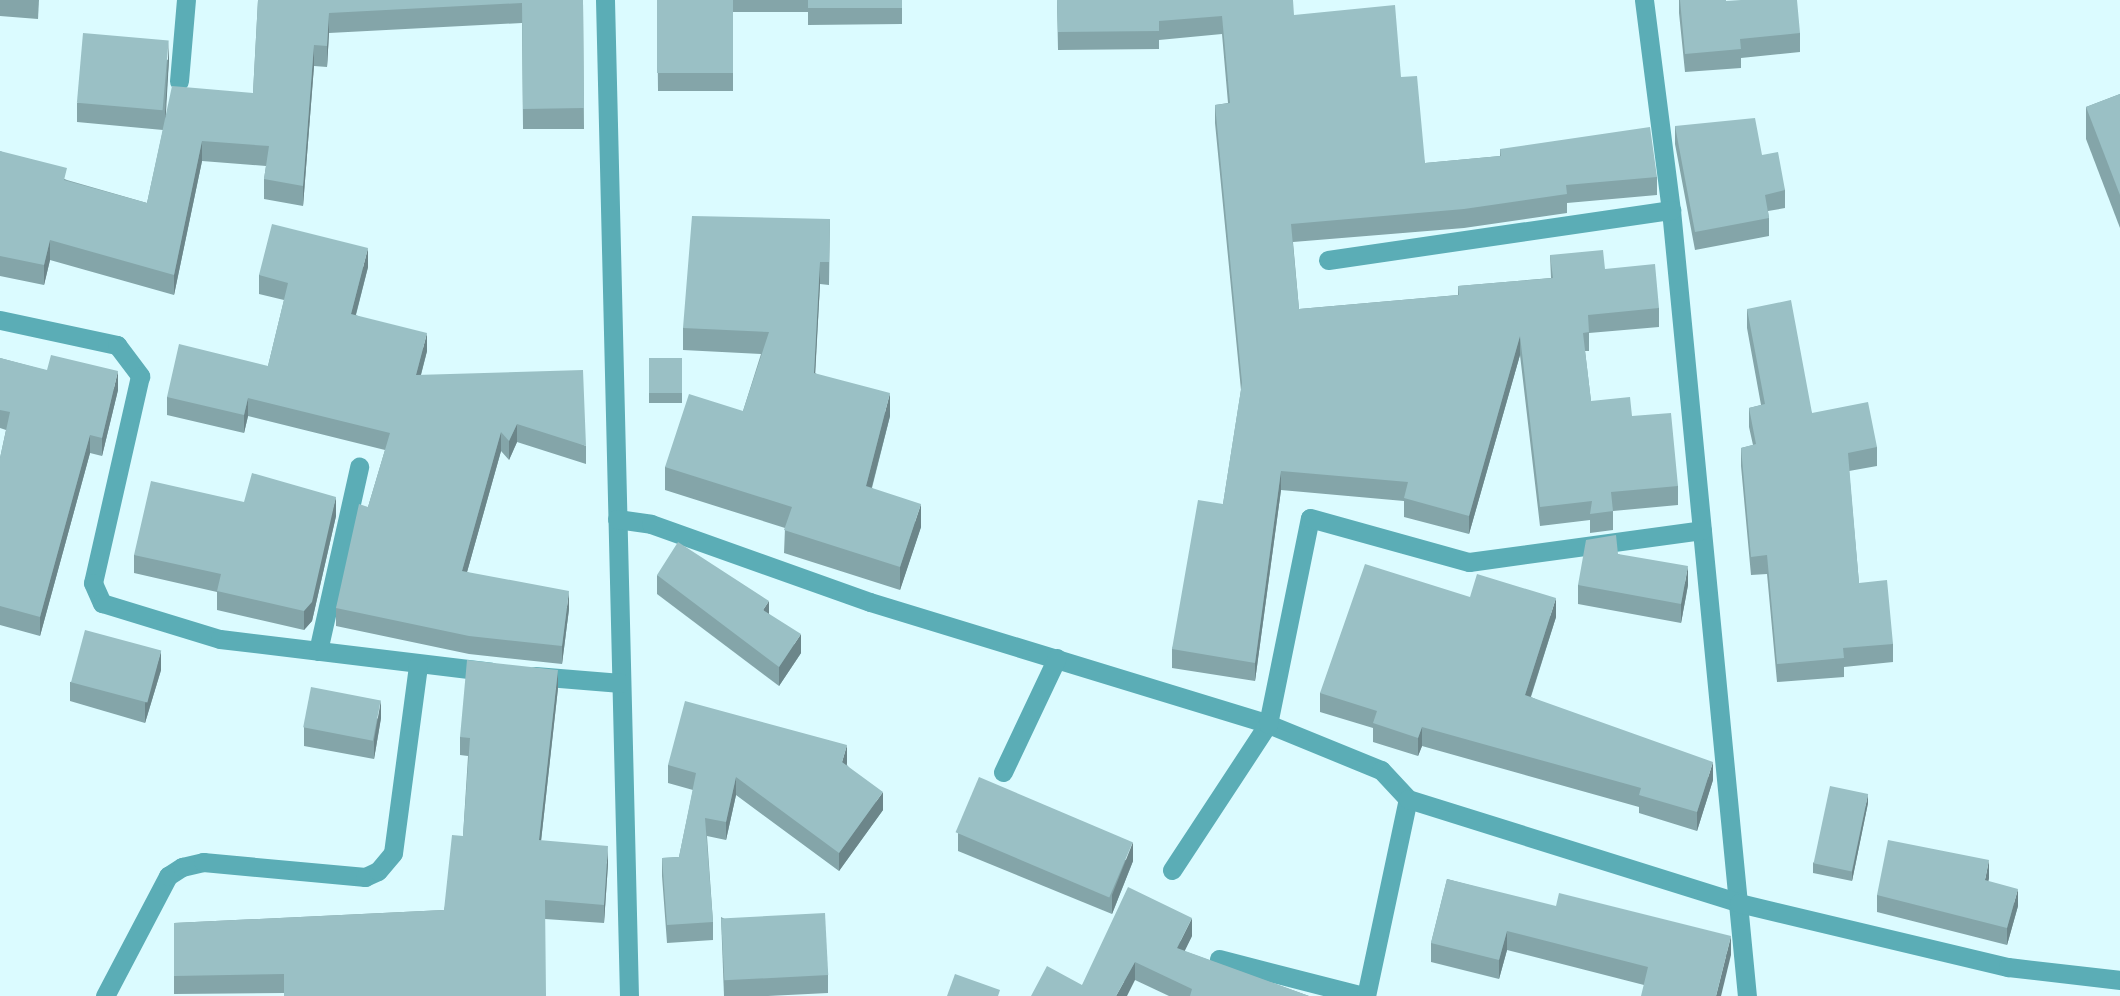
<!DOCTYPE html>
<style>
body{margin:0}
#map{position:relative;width:2120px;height:996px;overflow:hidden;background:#dbfbff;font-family:Arial,sans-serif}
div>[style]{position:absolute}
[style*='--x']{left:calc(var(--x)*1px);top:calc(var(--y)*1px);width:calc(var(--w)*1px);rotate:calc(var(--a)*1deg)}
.minor>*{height:19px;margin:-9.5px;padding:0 9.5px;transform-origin:9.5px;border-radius:9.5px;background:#5badb6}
.wall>*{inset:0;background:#84a5a9;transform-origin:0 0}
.shaded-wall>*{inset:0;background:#6c868a}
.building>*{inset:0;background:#9ac0c5;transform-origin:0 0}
span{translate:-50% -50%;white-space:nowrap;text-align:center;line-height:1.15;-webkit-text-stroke:5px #fff;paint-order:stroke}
</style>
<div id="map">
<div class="minor">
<div style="--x:605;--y:0;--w:996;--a:88.62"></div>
<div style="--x:1644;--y:0;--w:212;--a:82.7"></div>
<div style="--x:1671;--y:210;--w:790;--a:84.48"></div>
<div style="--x:179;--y:81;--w:81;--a:-85.1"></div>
<div style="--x:1328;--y:260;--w:347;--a:-8.3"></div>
<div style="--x:0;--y:320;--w:120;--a:12.1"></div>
<div style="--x:117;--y:345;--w:39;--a:53"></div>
<div style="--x:140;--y:376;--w:212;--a:102.8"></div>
<div style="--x:93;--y:583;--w:22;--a:66"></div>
<div style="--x:102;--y:603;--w:123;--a:17"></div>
<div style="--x:220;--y:639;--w:273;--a:6.9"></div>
<div style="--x:617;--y:519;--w:34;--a:8"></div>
<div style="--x:651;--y:524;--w:232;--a:19.6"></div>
<div style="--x:870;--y:602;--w:416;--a:17"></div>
<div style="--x:1268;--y:724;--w:122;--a:22.2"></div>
<div style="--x:1381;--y:770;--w:40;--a:47"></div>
<div style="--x:318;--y:651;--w:189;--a:-77.4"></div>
<div style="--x:535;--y:676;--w:86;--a:4.7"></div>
<div style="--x:1003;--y:772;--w:126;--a:-64.7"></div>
<div style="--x:1172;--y:870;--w:175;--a:-56.7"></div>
<div style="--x:1268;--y:724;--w:210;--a:-78.5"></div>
<div style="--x:1310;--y:518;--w:165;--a:15.5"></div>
<div style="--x:1469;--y:562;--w:235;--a:-7.8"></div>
<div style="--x:1219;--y:959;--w:149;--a:14.4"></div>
<div style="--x:105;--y:996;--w:136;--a:-62.3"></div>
<div style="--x:168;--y:876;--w:17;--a:-33"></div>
<div style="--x:182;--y:867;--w:22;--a:-13"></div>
<div style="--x:203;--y:862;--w:163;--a:5.3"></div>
<div style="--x:365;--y:877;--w:14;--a:-25"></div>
<div style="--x:378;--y:871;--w:23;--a:-50"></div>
<div style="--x:393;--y:853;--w:190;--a:-82.4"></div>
<div style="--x:1366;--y:996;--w:201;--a:-78"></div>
<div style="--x:1408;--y:799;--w:347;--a:17.4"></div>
<div style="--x:1739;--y:903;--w:277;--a:13.4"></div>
<div style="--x:2008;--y:967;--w:113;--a:6.6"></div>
</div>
<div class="wall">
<div style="clip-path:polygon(0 0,39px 0,38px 19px,0 16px)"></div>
<div style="clip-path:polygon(258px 0,583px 0,584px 129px,523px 129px,522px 23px,329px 33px,327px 67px,314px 66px,303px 206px,264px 199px,264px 179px,266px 166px,202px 161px,174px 295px,50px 260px,44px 285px,0 276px,0 151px,67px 180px,147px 203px,163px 130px,77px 122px,77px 103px,169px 59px,165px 116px,253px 93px)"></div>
<div style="clip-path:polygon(657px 0,902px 0,902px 24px,808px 25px,808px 12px,733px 12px,733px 91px,658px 91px)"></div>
<div style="clip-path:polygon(1057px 0,1294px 15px,1401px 77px,1425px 163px,1500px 156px,1500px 149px,1657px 177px,1657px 195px,1567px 203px,1567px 213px,1464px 228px,1293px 242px,1299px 309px,1458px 295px,1458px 286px,1551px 278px,1550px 255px,1605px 269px,1659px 308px,1659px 327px,1589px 333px,1589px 351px,1585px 351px,1591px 401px,1632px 416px,1678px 486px,1678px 505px,1613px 511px,1613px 530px,1590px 533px,1590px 520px,1540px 526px,1520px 355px,1469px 534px,1404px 517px,1404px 501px,1281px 490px,1255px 681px,1172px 668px,1172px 649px,1223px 504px,1241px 390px,1215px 123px,1215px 105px,1228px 103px,1222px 34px,1159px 40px,1159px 49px,1058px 50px)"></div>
<div style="clip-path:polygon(1679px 0,1726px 0,1726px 1px,1800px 33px,1800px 52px,1741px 58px,1741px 68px,1685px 72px,1679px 13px)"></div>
<div style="clip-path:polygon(2120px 94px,2120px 228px,2086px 139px,2086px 107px)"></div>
<div style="clip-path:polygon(1675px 126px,1762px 155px,1785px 190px,1785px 208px,1768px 211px,1769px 218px,1769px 236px,1695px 250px,1675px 144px)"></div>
<div style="clip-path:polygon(830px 219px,829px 285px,820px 284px,815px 373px,890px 416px,872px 488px,921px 527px,900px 590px,784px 553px,785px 528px,665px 490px,665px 467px,743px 411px,761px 354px,683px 350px,683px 328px)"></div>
<div style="clip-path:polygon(368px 267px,356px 315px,427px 351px,421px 375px,586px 446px,586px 464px,517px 442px,509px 460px,501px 451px,467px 572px,569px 609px,562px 664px,469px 654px,336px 626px,336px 608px,368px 507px,385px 450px,248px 416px,244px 433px,167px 415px,167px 397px,268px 366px,284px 300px,259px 294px,259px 275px)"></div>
<div style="clip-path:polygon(1747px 309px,1812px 413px,1877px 447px,1877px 466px,1849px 471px,1859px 583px,1893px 644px,1893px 662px,1844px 667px,1844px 677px,1777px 682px,1767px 574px,1751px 575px,1741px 466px,1741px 448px,1753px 445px,1749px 427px,1749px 408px,1761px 405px,1747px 328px)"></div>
<div style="clip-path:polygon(0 358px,118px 390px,102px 456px,90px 453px,40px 636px,0 625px,0 458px,6px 430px,0 428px)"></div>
<div style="left:649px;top:358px;width:33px;height:45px"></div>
<div style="clip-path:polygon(244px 502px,336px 516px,312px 621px,304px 630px,217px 610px,217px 592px,134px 573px,134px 555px)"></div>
<div style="clip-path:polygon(1618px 554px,1688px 585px,1681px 623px,1578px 604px,1578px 585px)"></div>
<div style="clip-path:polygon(657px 575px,769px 614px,801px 653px,779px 686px,657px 594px)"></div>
<div style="clip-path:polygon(1470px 597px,1556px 617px,1531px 697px,1713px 780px,1697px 831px,1639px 813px,1639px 807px,1422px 746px,1418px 756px,1373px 742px,1373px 728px,1320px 712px,1320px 693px)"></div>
<div style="clip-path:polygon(161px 670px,145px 723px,70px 701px,70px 682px)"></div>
<div style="clip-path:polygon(558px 688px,541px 841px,608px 864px,604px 923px,545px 919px,284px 993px,174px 994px,174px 923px,444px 910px,463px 836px,468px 756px,460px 755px,460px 737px)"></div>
<div style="clip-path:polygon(381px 718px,374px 759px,304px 746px,304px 727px)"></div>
<div style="clip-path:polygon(847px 763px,847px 765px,883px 810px,839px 871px,736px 795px,726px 840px,707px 836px,713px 922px,713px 940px,667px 943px,662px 876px,662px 858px,679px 857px,693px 790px,668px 783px,668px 765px)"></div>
<div style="clip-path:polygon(1868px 803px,1852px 881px,1813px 873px,1813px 863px)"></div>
<div style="clip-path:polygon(958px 833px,1133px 861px,1112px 914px,958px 851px)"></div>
<div style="clip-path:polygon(1989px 878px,1988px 881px,2018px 906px,2007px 945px,1877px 912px,1877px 895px)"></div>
<div style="clip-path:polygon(1447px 879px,1731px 955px,1644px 985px,1507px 950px,1499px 979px,1431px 962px,1431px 943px)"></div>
<div style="clip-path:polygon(721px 917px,828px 975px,828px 993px,768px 996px,724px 996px)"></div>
<div style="clip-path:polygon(1192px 936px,1184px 951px,1309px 996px,1169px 996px,1135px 980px,1031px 996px,1082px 985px)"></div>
</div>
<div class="shaded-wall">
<div style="clip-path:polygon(329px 13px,329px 33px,327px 67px,327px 46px)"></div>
<div style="clip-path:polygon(169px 41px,169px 59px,165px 130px,165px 111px)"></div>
<div style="clip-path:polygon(314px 45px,314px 66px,303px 206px,303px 186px)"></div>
<div style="clip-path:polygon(202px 141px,202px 161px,174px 295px,174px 275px)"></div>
<div style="clip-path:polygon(50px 240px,50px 260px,44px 285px,44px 265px)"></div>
<div style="clip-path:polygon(368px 248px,368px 267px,351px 333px,351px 314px)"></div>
<div style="clip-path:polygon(820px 262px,820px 284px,814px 396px,814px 373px)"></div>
<div style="clip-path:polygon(427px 333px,427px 351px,416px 393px,416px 375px)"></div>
<div style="clip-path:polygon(1520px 336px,1520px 355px,1469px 534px,1469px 516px)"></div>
<div style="clip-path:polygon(118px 371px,118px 390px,102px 456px,102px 438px)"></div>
<div style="clip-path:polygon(890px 393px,890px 416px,866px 509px,866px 486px)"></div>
<div style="clip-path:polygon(248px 398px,248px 416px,244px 433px,244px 415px)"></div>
<div style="clip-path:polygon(517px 424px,517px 442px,509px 460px,509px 441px)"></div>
<div style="clip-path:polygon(501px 432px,501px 451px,462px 590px,462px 571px)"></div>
<div style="clip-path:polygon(90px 435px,90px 453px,40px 636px,40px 617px)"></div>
<div style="clip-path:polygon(1281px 471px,1281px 490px,1255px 681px,1255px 663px)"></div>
<div style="clip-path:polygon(336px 497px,336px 516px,312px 621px,304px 630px,304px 611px)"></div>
<div style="clip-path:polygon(921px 504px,921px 527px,900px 590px,900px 567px)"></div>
<div style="clip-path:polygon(1688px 566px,1688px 585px,1681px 623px,1681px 604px)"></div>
<div style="clip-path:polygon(569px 591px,569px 609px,562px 664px,562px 646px)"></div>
<div style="clip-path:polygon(1556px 598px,1556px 617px,1525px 714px,1525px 695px)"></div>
<div style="clip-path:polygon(769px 601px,769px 619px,763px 610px)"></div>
<div style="clip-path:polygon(801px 634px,801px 653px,779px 686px,779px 667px)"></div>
<div style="clip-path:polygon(161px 651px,161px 670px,145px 723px,145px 704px)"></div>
<div style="clip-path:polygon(558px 670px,558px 688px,539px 859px,539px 840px)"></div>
<div style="clip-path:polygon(381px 700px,381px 718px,374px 759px,374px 740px)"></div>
<div style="clip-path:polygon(1422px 727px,1422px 746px,1418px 756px,1418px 738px)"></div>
<div style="clip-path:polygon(847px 745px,847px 763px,842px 780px,842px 762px)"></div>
<div style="clip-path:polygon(1713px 762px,1713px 780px,1697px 831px,1697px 812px)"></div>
<div style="clip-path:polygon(736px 777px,736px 795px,726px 840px,726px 822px)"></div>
<div style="clip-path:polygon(883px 792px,883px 810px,839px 871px,839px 853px)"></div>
<div style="clip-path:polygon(1868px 794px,1868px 803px,1852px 881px,1852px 872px)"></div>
<div style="clip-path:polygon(1133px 842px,1133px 861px,1112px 914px,1112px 895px)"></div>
<div style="clip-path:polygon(608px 846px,608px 864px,604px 923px,604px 905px)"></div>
<div style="clip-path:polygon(1989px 860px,1989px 878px,1985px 898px,1985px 880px)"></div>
<div style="clip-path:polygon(2018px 889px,2018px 906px,2007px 945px,2007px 928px)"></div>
<div style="clip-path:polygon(1192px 918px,1192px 936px,1177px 967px,1177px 948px)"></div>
<div style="clip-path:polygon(1507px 931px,1507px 950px,1499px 979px,1499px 960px)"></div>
<div style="clip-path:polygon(1731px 936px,1731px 955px,1721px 996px,1716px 996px)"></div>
<div style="clip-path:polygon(1135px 962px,1135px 980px,1127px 996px,1116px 996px)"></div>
</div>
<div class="building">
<div style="clip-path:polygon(258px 0,583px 0,584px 108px,523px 109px,522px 3px,329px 13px,327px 46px,314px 45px,303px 186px,264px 179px,269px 146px,202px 141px,174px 275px,50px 240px,44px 265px,0 256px,0 151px,67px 168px,64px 180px,147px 203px,172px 86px,253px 93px)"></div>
<div style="left:657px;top:0;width:76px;height:73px"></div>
<div style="left:808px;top:0;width:94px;height:8px"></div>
<div style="clip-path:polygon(1057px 0,1293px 0,1294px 15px,1395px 5px,1401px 77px,1417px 76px,1425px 163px,1501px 156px,1500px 149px,1650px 127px,1657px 177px,1566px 185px,1567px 194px,1464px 209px,1291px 224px,1299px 309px,1459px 295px,1458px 286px,1553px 278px,1550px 255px,1603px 250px,1605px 269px,1655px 264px,1659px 308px,1588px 315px,1589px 332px,1583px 333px,1591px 401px,1630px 397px,1632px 416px,1671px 413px,1678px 486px,1611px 492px,1613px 511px,1590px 514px,1592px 501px,1540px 507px,1520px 336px,1469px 516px,1404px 498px,1408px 482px,1281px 471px,1255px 663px,1172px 649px,1198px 500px,1223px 504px,1242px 383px,1215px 105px,1230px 103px,1222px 16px,1159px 21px,1159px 31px,1058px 32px)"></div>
<div style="clip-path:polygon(1680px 0,1726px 0,1726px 1px,1741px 0,1797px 0,1800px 33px,1740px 39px,1741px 49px,1685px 54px)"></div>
<div style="left:83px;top:33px;width:86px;height:70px;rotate:5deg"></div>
<div style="clip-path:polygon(2120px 94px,2120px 195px,2086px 107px)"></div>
<div style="clip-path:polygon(1755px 118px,1762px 155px,1778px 152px,1785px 190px,1765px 195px,1769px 218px,1695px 232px,1675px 126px)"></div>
<div style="clip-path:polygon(692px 216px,830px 219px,829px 262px,820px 262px,814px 373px,890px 393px,866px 486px,921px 504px,900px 567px,784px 530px,792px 507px,665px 467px,689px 394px,743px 411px,769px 332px,683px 328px)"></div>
<div style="clip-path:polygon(272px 224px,368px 248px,351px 314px,427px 333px,416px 375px,583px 370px,586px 446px,517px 424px,509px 441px,501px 432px,462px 571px,569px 591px,562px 646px,469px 636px,336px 608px,359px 504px,368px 507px,390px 433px,248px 398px,244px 415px,167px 397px,179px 344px,268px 366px,288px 283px,259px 275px)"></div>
<div style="clip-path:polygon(1791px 300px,1812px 413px,1868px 402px,1877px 447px,1848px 453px,1859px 583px,1887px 580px,1893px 644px,1843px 648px,1844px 658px,1777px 664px,1767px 555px,1751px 557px,1741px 448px,1756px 444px,1749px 408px,1765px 404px,1747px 309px)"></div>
<div style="clip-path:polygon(51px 355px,118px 371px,102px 438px,90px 435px,40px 617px,0 606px,0 458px,10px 412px,0 410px,0 358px,47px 370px)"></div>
<div style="left:649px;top:358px;width:33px;height:35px"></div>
<div style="clip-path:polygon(252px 473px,336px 497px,312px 602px,304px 611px,217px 591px,221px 574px,134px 555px,151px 481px,244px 502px)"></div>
<div style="clip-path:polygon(1616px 535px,1618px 554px,1688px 566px,1681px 604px,1578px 585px,1586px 540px)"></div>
<div style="clip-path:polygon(678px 542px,769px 601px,763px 610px,801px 634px,779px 667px,657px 575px)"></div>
<div style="clip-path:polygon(1365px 564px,1470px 597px,1477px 574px,1556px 598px,1525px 695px,1713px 762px,1697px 812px,1639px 795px,1641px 788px,1422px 727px,1418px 738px,1373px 723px,1377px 711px,1320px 693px)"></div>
<div style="left:85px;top:630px;width:79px;height:54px;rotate:15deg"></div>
<div style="clip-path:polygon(467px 660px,558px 670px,539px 840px,608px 846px,604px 905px,545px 900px,546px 996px,284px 996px,284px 974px,174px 976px,174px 923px,444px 910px,452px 835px,463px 836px,470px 738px,460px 737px)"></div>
<div style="left:311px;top:687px;width:71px;height:41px;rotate:11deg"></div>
<div style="clip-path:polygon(685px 701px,847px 745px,842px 762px,883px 792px,839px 853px,736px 777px,726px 822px,705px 818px,713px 922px,667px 925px,662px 858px,679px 857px,696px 773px,668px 765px)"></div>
<div style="left:979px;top:777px;width:167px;height:60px;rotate:23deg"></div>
<div style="left:1830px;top:786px;width:39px;height:79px;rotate:12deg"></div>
<div style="clip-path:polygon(1888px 840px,1989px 860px,1985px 880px,2018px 889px,2007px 928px,1877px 895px)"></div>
<div style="clip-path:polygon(1447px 879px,1556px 906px,1559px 893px,1731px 936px,1716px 996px,1641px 996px,1648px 967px,1507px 931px,1499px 960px,1431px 943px)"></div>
<div style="clip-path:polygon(1128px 887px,1192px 918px,1177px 948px,1309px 996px,1190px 996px,1192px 989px,1135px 962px,1116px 996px,1031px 996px,1047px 966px,1082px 985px)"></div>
<div style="left:825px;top:913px;width:62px;height:104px;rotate:87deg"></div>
<div style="clip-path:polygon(955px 974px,1000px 990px,998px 996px,947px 996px)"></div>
</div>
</div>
